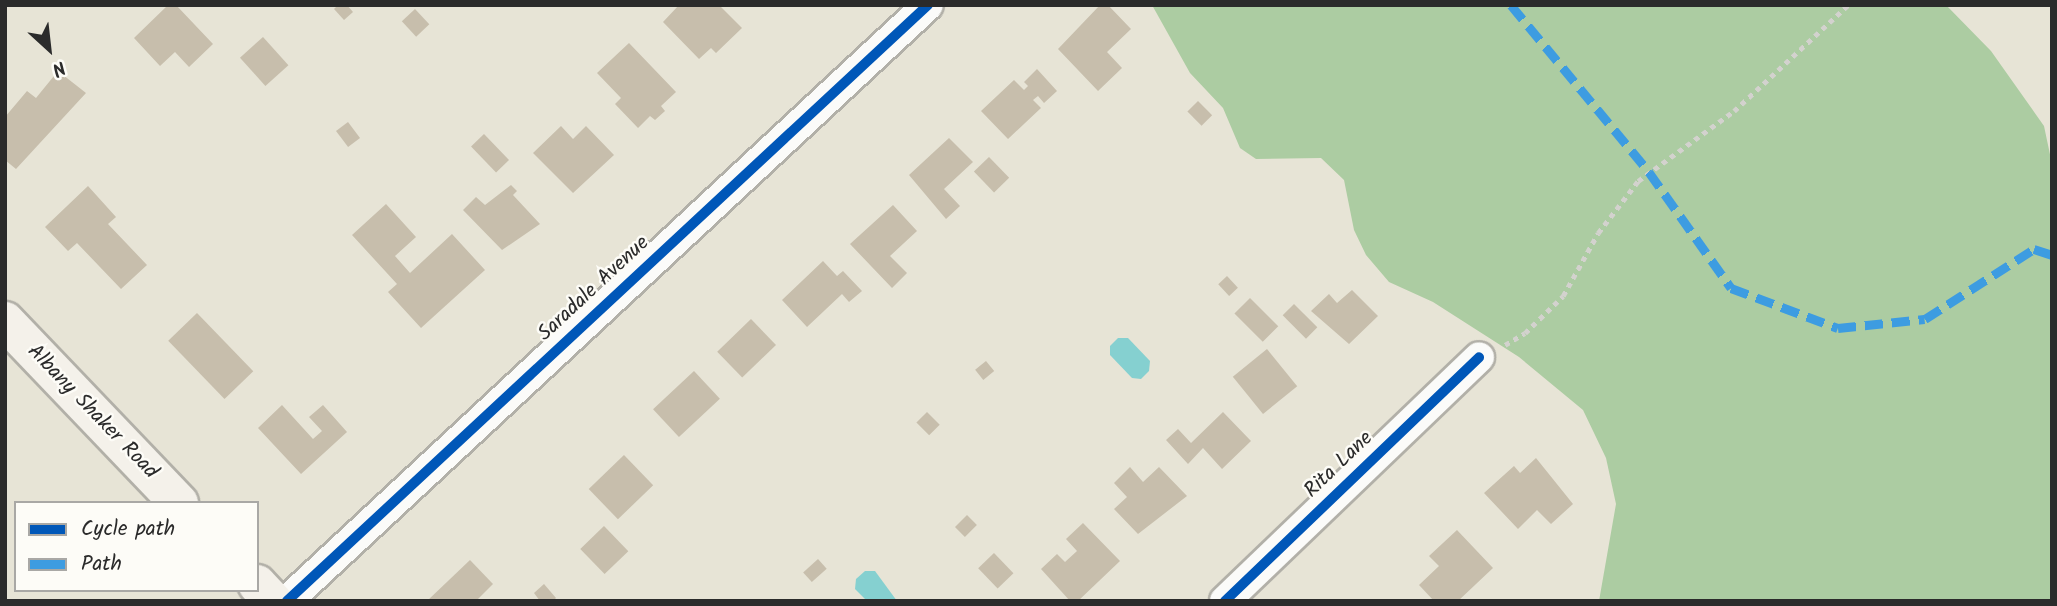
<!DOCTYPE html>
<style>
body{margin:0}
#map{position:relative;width:2057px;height:606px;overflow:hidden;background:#e7e4d6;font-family:Kalam,sans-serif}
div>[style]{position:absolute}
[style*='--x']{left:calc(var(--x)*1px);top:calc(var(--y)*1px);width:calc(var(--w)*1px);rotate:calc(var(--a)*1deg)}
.forest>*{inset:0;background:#accca2}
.water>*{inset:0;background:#85d0d0}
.building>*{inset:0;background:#c7beac;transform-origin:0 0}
.path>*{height:4.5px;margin-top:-2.25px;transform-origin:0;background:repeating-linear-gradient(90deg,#d3d2ce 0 5px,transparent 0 10px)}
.roads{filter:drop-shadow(2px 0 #b2b0a8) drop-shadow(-2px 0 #b2b0a8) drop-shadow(0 2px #b2b0a8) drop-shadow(0 -2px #b2b0a8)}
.minor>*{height:30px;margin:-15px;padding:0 15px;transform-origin:15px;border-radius:15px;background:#fbfbf9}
.secondary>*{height:38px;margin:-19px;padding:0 19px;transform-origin:19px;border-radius:19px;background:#f4f1ea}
.quiet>*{height:9px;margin-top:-4.5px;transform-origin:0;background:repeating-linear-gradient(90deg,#3d9ce1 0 18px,transparent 0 27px)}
.cycleway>*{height:10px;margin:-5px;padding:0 5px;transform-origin:5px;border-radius:5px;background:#0057b8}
span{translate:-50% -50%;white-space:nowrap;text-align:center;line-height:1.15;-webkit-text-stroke:5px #fdfcf7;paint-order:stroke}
.street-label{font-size:21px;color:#2b2b2b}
.frame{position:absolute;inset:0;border:7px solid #2b2b2b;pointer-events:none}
.legend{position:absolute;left:14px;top:501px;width:245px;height:91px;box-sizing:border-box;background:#fdfcf7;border:2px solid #a9a8a5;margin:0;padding:9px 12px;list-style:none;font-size:21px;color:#2b2b2b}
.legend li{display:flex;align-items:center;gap:14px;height:35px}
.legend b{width:35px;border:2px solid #a9a8a5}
.north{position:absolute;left:14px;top:14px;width:70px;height:70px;-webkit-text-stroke:5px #fdfcf7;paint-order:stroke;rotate:153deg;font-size:19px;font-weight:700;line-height:28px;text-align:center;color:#2b2b2b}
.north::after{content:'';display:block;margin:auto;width:24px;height:32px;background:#2b2b2b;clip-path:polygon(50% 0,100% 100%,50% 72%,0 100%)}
</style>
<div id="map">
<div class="forest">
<div style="clip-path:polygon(1152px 5px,1946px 5px,1991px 51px,2044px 126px,2052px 164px,2052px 601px,1599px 601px,1616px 504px,1606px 458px,1583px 410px,1519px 357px,1433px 302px,1389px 282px,1366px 255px,1354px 230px,1344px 180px,1321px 158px,1256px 159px,1240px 148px,1223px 108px,1190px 73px)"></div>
</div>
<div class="water">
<div style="clip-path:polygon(1118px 338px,1128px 338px,1150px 361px,1149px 371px,1141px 379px,1132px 378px,1110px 355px,1110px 346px)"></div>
<div style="clip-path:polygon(865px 571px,875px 571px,897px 601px,867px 601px,855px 589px,856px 579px)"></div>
</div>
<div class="building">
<div style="clip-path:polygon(168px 5px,176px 5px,213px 44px,189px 67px,175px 52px,160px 66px,134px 38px)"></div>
<div style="clip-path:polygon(338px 5px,347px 5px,353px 12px,344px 20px,334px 9px)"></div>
<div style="clip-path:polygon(679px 5px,719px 5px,742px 28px,716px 53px,711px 48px,699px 59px,663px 22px)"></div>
<div style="clip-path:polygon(1100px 5px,1108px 5px,1131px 29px,1107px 52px,1122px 68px,1098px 91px,1058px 49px)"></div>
<div style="left:415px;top:9px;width:21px;height:18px;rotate:47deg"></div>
<div style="left:263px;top:37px;width:38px;height:31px;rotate:48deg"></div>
<div style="clip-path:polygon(629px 43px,676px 92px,661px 106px,665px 111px,655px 120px,650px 116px,638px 128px,615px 104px,621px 98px,597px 73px)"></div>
<div style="clip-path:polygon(1037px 69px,1057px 91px,1044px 103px,1038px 96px,1033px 100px,1041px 108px,1008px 139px,981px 111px,1014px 80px,1024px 90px,1028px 86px,1024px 82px)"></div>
<div style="clip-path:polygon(58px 71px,86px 93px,16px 169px,5px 160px,5px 117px,27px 91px,36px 98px)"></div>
<div style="left:1198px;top:101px;width:20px;height:15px;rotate:45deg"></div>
<div style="left:348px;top:122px;width:20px;height:15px;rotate:53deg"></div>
<div style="clip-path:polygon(561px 126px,573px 139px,586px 126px,614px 155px,573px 193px,533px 153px)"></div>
<div style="left:484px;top:134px;width:36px;height:18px;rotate:46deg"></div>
<div style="clip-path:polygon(949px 138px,973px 162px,944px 189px,960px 206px,946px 219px,909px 175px)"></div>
<div style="left:989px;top:157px;width:29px;height:21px;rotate:46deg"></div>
<div style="clip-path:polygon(511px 185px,517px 191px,513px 195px,540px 224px,502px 250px,463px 210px,476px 197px,485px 205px)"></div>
<div style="clip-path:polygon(88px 186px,116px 217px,108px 224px,147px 265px,121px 289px,77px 243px,68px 251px,45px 227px)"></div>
<div style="clip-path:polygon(386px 204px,416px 237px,395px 256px,410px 273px,452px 234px,485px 270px,421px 328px,388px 292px,397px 284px,352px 235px)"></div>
<div style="clip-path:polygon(893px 205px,917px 231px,890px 256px,907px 273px,892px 288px,850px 244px)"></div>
<div style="clip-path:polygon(823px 261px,837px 276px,843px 271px,862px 291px,849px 302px,842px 294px,807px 327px,782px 300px)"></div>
<div style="left:1227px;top:276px;width:16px;height:12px;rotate:47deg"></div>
<div style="clip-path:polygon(1352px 290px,1378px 316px,1349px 344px,1311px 311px,1329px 294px,1337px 303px)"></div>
<div style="left:1250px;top:298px;width:40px;height:22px;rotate:45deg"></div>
<div style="left:1294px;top:304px;width:33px;height:16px;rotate:45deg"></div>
<div style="left:197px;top:313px;width:81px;height:40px;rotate:46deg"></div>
<div style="left:751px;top:319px;width:36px;height:47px;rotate:46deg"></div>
<div style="left:1267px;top:349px;width:48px;height:44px;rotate:51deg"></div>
<div style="left:986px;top:361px;width:13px;height:14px;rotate:51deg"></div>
<div style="left:694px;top:371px;width:38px;height:56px;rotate:47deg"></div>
<div style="clip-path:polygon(282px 405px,313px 439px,322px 431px,309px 417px,323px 405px,347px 432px,301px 474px,258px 428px)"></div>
<div style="left:927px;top:412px;width:18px;height:15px;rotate:45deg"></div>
<div style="clip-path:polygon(1223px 412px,1251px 441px,1222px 469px,1203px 448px,1188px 464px,1166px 440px,1178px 429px,1191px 443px)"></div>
<div style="left:624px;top:455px;width:42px;height:49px;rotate:46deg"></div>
<div style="clip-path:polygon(1536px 458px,1573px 504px,1551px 524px,1537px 510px,1518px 529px,1484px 493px,1514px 466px,1520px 473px)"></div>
<div style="clip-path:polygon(1130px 467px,1143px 482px,1159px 467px,1187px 496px,1138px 534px,1114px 509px,1127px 497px,1114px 483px)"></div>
<div style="left:967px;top:515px;width:14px;height:17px;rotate:45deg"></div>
<div style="clip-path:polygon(1083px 523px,1120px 561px,1078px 601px,1070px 601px,1041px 569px,1057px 554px,1065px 562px,1077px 551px,1066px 539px)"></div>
<div style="left:604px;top:526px;width:35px;height:33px;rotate:46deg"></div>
<div style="clip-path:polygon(1457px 530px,1493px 568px,1458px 601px,1434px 601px,1419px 585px,1439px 566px,1429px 556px)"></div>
<div style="left:994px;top:553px;width:28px;height:22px;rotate:46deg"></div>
<div style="left:818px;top:559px;width:13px;height:20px;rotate:48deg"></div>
<div style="clip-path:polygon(470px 560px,493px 584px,476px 601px,427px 601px)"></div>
<div style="clip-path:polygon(544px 584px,556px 598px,553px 601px,540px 601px,534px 593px)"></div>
</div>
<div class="path">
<div style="--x:1505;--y:345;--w:23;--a:-31"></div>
<div style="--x:1525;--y:333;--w:53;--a:-44.2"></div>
<div style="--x:1563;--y:296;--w:72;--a:-60.9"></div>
<div style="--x:1598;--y:233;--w:66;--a:-52.4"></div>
<div style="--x:1638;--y:181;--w:119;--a:-36.1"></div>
<div style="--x:1734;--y:111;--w:156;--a:-42.9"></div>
</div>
<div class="roads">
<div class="minor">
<div style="--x:287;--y:601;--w:875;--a:-42.92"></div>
<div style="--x:1225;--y:601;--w:352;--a:-43.8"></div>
</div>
<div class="secondary">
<div style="--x:5;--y:321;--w:252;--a:46.3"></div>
<div style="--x:257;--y:584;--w:23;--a:47"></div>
</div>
</div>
<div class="quiet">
<div style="--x:1511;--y:5;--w:217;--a:50.4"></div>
<div style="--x:1649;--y:172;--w:142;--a:54.7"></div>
<div style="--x:1731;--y:288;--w:114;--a:20.5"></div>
<div style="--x:1838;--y:328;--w:87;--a:-5.9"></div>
<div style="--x:1925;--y:319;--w:130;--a:-32.7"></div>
<div style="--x:2034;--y:249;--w:19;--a:18"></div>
</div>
<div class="cycleway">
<div style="--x:287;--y:601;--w:875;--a:-42.92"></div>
<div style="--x:1225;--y:601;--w:352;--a:-43.8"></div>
</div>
<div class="street-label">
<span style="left:594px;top:289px;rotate:-43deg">Saradale Avenue</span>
<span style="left:92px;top:412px;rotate:46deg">Albany Shaker Road</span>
<span style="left:1339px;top:465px;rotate:-44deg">Rita Lane</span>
</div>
<div class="frame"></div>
<ul class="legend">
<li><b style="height:9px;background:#0057b8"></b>Cycle path</li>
<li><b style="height:9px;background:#3d9ce1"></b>Path</li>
</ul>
<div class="north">N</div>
</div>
